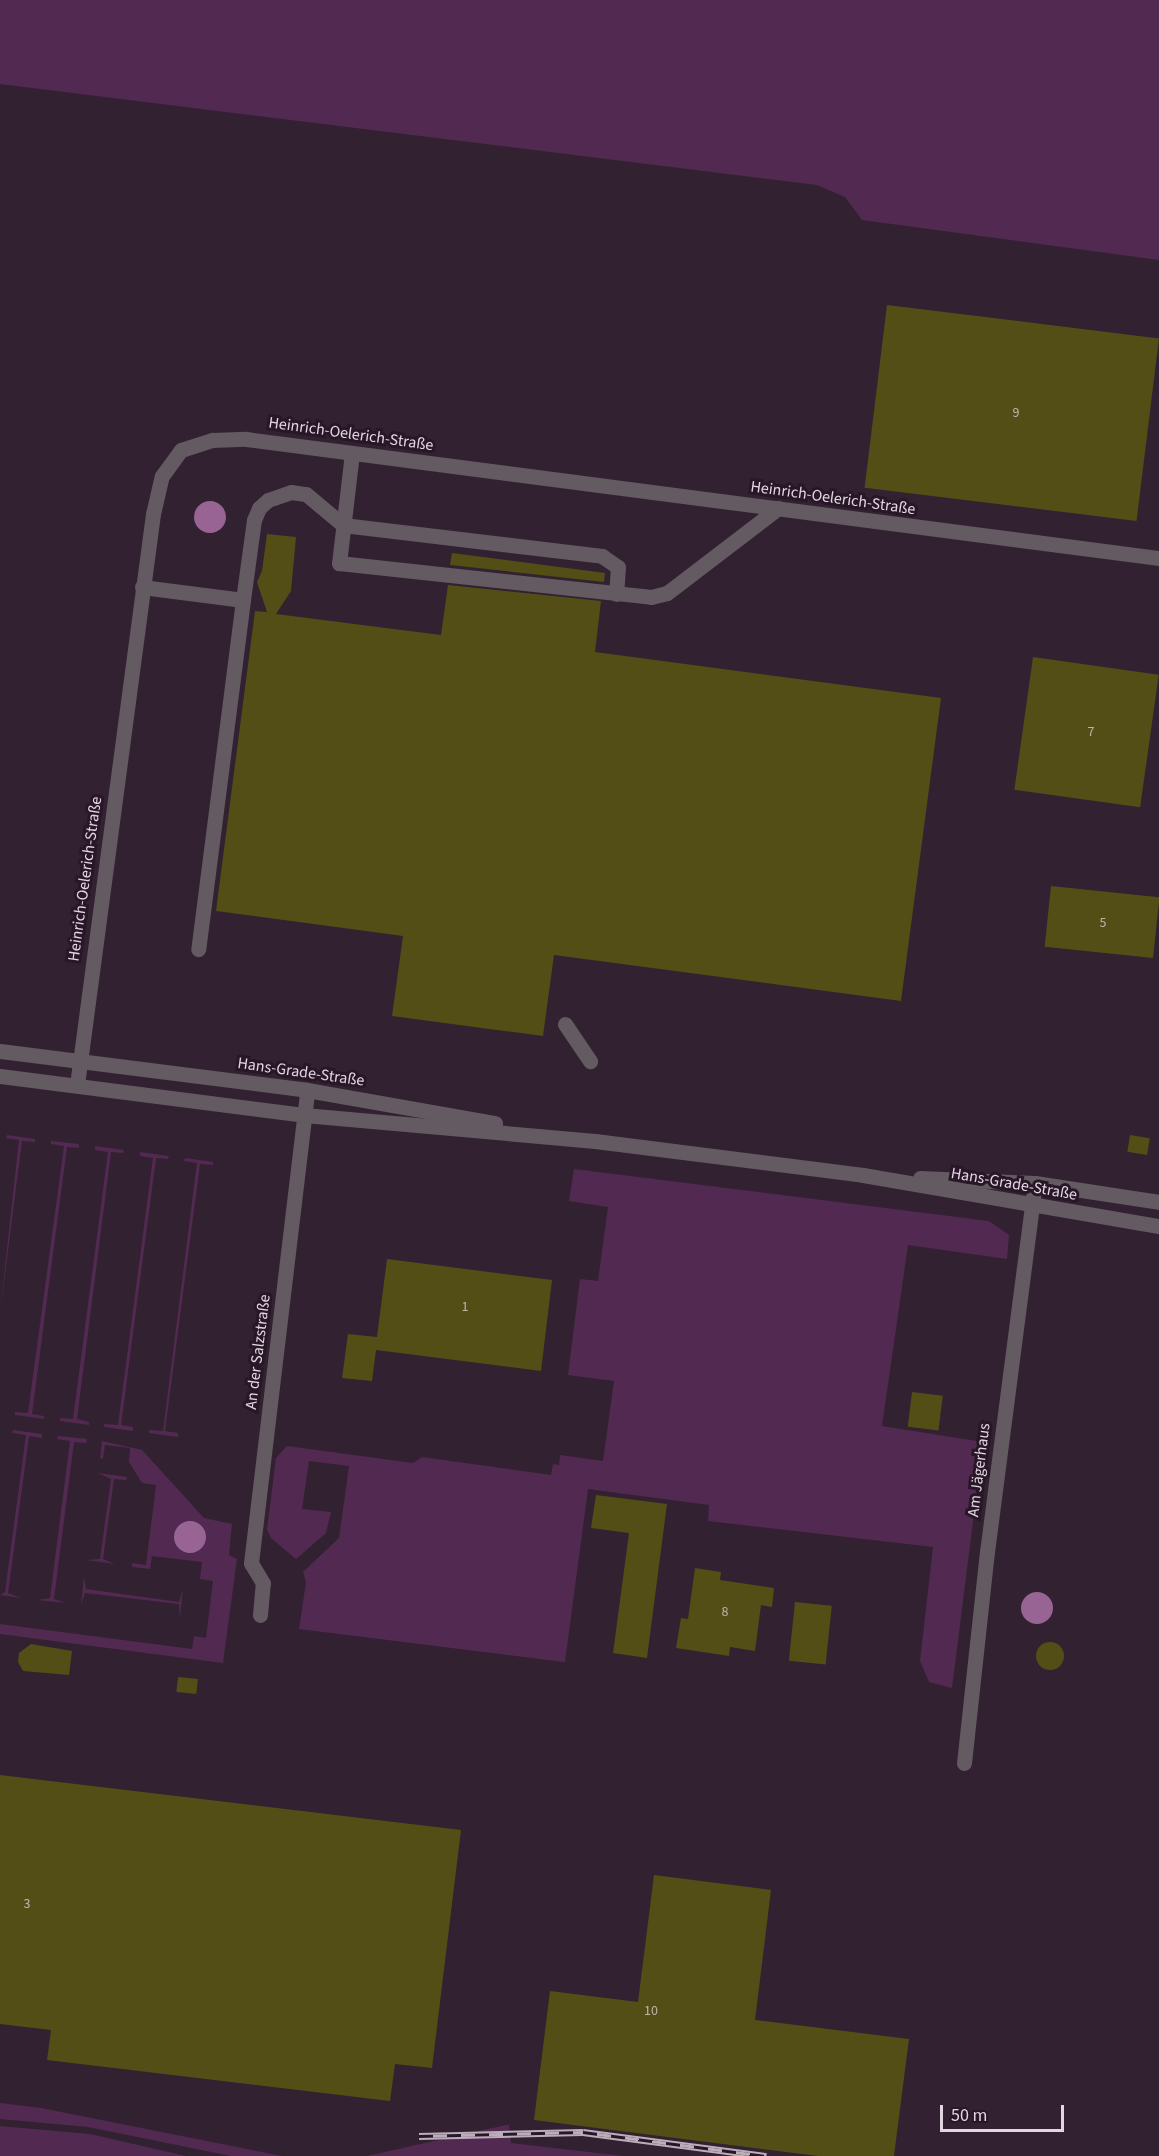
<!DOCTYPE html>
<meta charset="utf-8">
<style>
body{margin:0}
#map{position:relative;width:1159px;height:2156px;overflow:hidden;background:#322131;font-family:"Source Sans 3",sans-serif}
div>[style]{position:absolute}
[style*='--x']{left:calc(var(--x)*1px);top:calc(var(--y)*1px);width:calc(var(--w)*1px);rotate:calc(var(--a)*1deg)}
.green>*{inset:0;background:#522a51}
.water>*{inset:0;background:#976494}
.round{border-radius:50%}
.building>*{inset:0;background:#534e16;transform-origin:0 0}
.minor>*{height:15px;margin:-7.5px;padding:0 7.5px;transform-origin:7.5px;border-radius:7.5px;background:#635a62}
.tertiary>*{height:15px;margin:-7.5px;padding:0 7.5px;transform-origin:7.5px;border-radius:7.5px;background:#635a62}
.rail>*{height:7px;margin-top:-3.5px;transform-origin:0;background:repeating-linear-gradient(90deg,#281727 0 14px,#bbaeba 0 28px);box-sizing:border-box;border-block:2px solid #bbaeba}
span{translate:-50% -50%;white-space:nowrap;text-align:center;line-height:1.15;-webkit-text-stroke:6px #281727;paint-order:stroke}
.number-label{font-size:14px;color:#beb4ae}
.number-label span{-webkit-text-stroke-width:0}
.street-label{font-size:16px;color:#e2d6e1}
.scale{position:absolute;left:940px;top:2105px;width:124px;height:27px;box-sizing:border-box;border:3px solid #e2d6e1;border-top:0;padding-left:8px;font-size:18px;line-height:21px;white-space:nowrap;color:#e2d6e1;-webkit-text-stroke:4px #281727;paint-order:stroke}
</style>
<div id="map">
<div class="green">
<div style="clip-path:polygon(0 0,1159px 0,1159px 260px,862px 220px,845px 197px,817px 185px,0 84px)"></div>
<div style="clip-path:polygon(7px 1135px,35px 1139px,35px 1142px,22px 1141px,0 1313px,19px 1140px,6px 1138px)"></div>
<div style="clip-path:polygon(51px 1141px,79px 1144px,79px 1148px,67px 1147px,32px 1414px,44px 1416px,44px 1419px,15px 1415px,15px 1412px,28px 1413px,64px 1146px,51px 1144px)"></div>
<div style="clip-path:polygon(95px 1146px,124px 1150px,123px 1153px,111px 1152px,77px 1419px,89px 1422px,89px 1425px,60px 1421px,60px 1418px,73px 1419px,108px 1152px,95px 1150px)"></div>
<div style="clip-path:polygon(140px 1152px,169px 1156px,168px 1159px,156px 1158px,121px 1425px,133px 1427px,133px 1431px,104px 1427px,104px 1424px,118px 1425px,153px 1158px,140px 1156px)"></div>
<div style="clip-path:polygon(185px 1158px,213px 1162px,213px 1165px,200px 1164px,165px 1431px,178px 1433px,178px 1437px,149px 1433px,149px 1430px,163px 1431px,197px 1163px,184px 1161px)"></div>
<div style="clip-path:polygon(574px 1169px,989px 1221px,1009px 1235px,1007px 1259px,908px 1245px,882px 1426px,983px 1442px,952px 1688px,929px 1682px,920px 1661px,933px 1547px,708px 1521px,709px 1505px,588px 1489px,565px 1662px,299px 1629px,306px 1582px,303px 1572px,339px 1538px,349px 1466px,309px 1461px,302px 1509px,331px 1512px,326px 1533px,296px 1559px,271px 1538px,267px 1530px,276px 1458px,287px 1446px,413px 1463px,422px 1457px,551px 1475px,553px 1464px,559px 1465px,560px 1455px,603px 1461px,614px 1381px,568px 1375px,580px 1279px,598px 1281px,608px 1207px,569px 1201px)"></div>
<div style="clip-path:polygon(13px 1430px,42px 1434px,42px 1438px,29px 1436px,8px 1593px,21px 1598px,0 1595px,5px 1592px,26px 1435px,12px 1433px)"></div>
<div style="clip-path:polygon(58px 1436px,87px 1439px,86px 1443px,74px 1442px,54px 1599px,66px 1603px,37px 1600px,50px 1598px,70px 1441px,57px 1439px)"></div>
<div style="clip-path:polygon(102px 1441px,142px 1450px,204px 1518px,232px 1524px,229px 1555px,237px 1559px,223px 1663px,0 1634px,0 1624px,192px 1649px,194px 1636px,206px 1638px,213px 1581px,200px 1579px,202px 1562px,152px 1556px,150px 1569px,132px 1567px,132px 1563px,146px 1565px,156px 1485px,142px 1483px,129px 1462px,130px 1448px,105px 1445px,103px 1459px,100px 1458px)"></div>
<div style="clip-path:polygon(98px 1473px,127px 1477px,126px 1480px,114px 1479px,103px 1559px,115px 1564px,86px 1560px,100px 1559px,111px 1479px)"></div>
<div style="clip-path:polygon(84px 1576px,86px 1589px,179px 1602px,183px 1589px,180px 1618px,179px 1604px,85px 1593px,81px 1605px)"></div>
<div style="clip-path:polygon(0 2103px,41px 2108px,282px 2156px,231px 2156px,88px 2127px,0 2119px)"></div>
<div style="clip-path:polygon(506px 2125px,509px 2125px,511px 2143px,623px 2156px,367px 2156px)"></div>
<div style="clip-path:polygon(0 2126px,90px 2134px,186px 2156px,0 2156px)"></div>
</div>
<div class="water">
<div class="round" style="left:194px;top:501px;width:32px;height:32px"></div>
<div class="round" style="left:174px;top:1521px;width:32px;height:32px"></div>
<div class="round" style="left:1021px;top:1592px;width:32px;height:32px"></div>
</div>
<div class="building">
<div style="left:887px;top:305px;width:274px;height:184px;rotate:7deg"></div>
<div style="clip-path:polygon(267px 534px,296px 537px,291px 591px,276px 614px,441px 635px,448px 585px,601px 601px,595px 652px,941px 698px,901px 1001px,554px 955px,543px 1036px,392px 1016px,403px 936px,216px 911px,255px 611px,267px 612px,257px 582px,262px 571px)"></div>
<div style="clip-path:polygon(452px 553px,605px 573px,604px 582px,450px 565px)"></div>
<div style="left:1033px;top:657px;width:127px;height:134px;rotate:8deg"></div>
<div style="left:1051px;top:886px;width:109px;height:61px;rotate:6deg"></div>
<div style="left:1130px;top:1135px;width:20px;height:17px;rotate:9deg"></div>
<div style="clip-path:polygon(387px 1259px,552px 1280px,541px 1371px,376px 1350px,372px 1381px,342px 1378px,348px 1334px,377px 1337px)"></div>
<div style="left:912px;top:1392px;width:31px;height:35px;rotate:7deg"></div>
<div style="clip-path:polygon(596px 1495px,667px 1504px,647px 1658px,613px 1653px,629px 1533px,591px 1528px)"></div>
<div style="clip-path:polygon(695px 1568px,721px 1572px,720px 1580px,774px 1588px,772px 1607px,761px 1605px,755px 1651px,730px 1647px,729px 1656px,676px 1648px,681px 1618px,688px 1619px)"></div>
<div style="left:795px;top:1602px;width:37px;height:59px;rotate:6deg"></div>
<div class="round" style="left:1036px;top:1642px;width:28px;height:28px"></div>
<div style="clip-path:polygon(31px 1644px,72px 1651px,69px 1675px,23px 1671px,18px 1662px,19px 1653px)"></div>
<div style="left:178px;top:1677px;width:20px;height:15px;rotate:6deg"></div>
<div style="clip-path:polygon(0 1775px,461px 1830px,432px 2068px,395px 2064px,390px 2101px,47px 2060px,51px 2030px,0 2024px)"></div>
<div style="clip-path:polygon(654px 1875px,771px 1890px,755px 2020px,909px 2039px,894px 2156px,818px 2156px,534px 2120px,550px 1991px,638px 2002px)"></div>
</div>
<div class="minor">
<div style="--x:352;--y:453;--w:111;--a:96.7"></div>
<div style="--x:339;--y:563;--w:314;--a:6.2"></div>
<div style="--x:651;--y:597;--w:16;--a:-14"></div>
<div style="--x:667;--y:593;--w:140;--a:-37.4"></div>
<div style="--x:142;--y:587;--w:102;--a:7.3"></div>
<div style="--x:243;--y:600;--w:352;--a:97.3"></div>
<div style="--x:243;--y:600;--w:81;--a:-82.2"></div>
<div style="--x:254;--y:520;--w:13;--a:-67"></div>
<div style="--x:259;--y:508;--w:12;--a:-42"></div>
<div style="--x:268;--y:500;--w:24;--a:-19"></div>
<div style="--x:291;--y:492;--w:15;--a:8"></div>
<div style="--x:306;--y:494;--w:48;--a:40"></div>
<div style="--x:343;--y:525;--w:261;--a:6.8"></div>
<div style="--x:602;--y:556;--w:19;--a:35"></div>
<div style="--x:618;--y:567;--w:27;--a:94"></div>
<div style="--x:565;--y:1024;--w:45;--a:56"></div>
<div style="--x:77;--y:1085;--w:576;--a:-82.42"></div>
<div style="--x:153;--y:514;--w:39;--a:-77"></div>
<div style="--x:162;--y:476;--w:32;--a:-54"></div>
<div style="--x:181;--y:450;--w:33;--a:-18"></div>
<div style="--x:212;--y:440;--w:34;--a:-2"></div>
<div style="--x:246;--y:439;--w:921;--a:7.43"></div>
<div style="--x:260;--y:1615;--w:32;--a:-85"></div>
<div style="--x:263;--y:1583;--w:23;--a:-121"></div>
<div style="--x:251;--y:1563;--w:476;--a:-83.2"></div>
<div style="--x:964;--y:1763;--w:212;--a:-83.8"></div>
<div style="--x:987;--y:1552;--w:372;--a:-82.6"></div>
</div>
<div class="tertiary">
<div style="--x:0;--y:1051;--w:309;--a:7.2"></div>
<div style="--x:307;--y:1090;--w:191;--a:10"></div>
<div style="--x:0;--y:1076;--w:306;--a:7.3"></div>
<div style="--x:304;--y:1115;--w:292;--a:5.1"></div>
<div style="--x:595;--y:1141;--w:270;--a:7.2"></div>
<div style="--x:863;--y:1175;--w:300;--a:9.8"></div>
<div style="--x:920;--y:1178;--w:115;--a:2.5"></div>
<div style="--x:1035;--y:1183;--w:125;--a:8.7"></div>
</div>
<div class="rail">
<div style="--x:419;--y:2136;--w:164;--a:-1.4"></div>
<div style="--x:583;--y:2132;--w:185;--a:7.5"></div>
</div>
<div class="number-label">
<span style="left:1016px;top:413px">9</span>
<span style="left:1091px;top:732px">7</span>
<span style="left:1103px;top:923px">5</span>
<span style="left:465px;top:1307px">1</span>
<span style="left:725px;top:1612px">8</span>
<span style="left:27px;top:1904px">3</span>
<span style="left:651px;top:2011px">10</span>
</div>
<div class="street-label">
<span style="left:351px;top:434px;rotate:8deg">Heinrich-Oelerich-Straße</span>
<span style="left:833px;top:498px;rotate:8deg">Heinrich-Oelerich-Straße</span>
<span style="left:85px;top:879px;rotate:-82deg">Heinrich-Oelerich-Straße</span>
<span style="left:301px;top:1072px;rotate:8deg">Hans-Grade-Straße</span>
<span style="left:1014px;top:1184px;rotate:10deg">Hans-Grade-Straße</span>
<span style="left:258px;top:1352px;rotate:-83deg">An der Salzstraße</span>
<span style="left:979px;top:1470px;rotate:-83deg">Am Jägerhaus</span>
</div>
<div class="scale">50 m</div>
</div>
